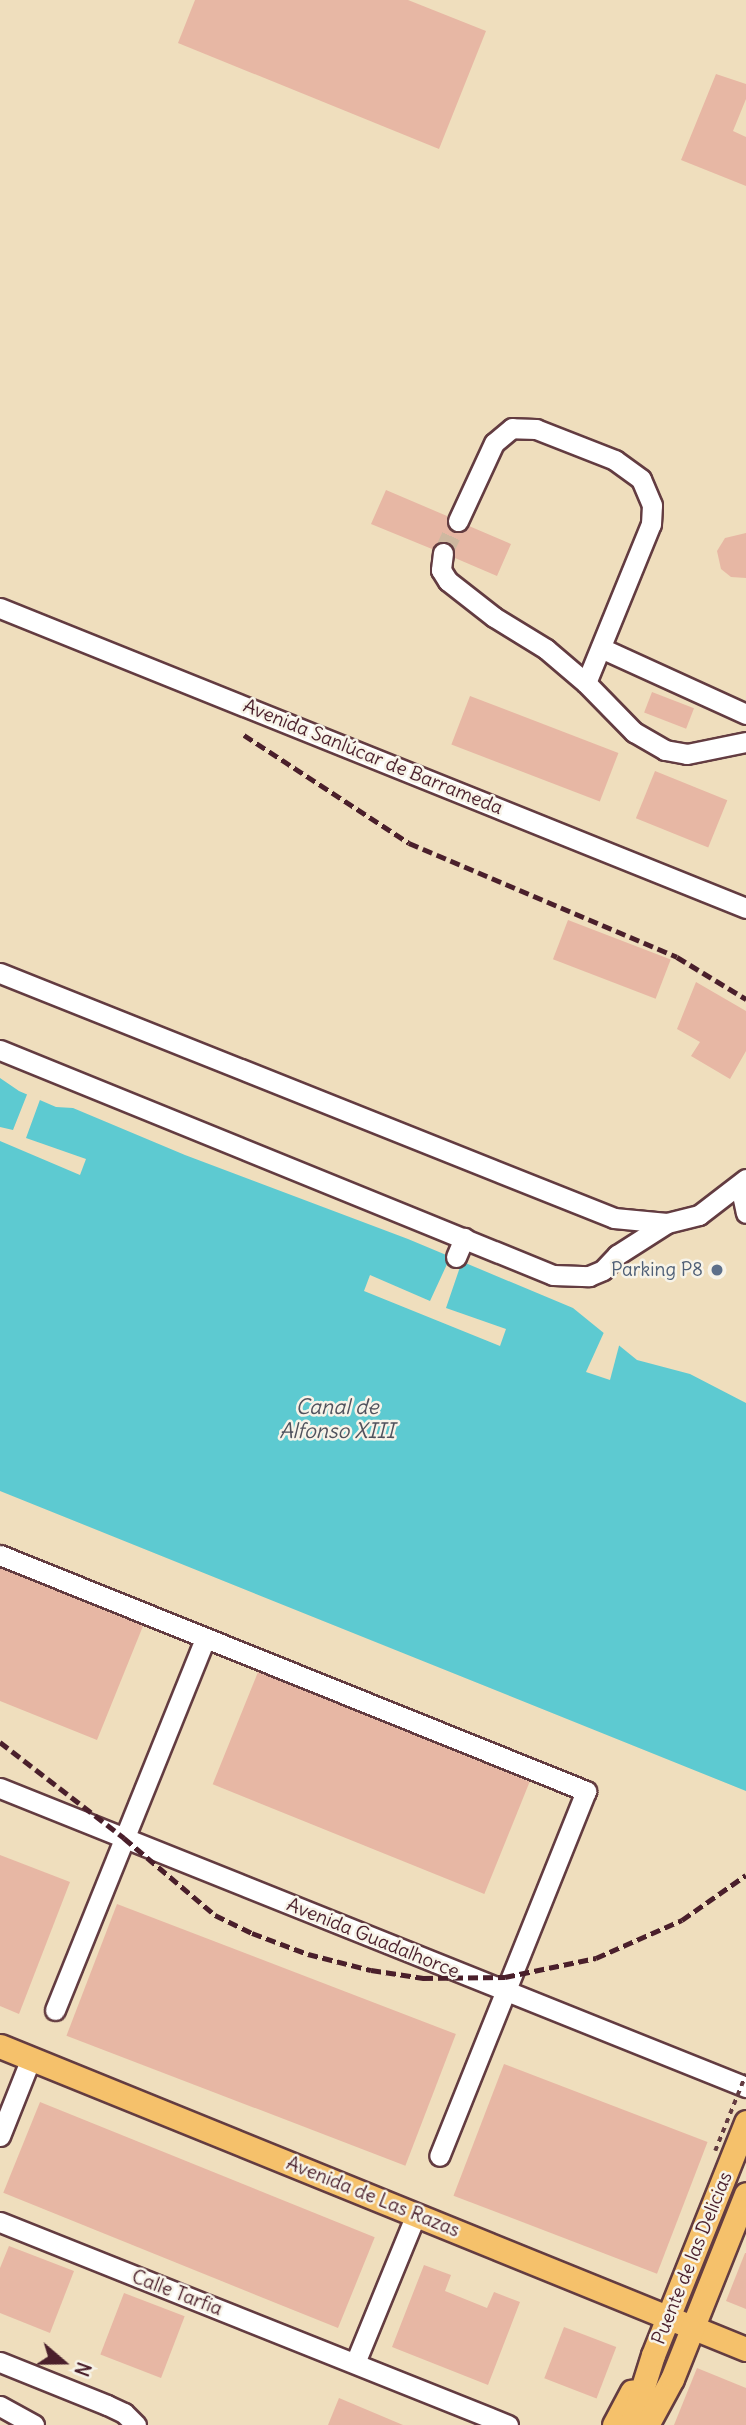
<!DOCTYPE html>
<meta charset="utf-8">
<style>
body{margin:0}
#map{position:relative;width:746px;height:2425px;overflow:hidden;background:#efdebd;font-family:Delius,sans-serif}
div>[style]{position:absolute}
[style*='--x']{left:calc(var(--x)*1px);top:calc(var(--y)*1px);width:calc(var(--w)*1px);rotate:calc(var(--a)*1deg)}
.water>*{inset:0;background:#5dcad1}
.pier>*{inset:0;background:#efdebd}
.building>*{inset:0;background:#e7b7a4;transform-origin:0 0}
.minor-tunnel>*{height:19px;margin-top:-9.5px;transform-origin:0;background:repeating-linear-gradient(90deg,#ceb8a0 0 19px,transparent 0 29px)}
.roads{filter:drop-shadow(2px 0 #633c41) drop-shadow(-2px 0 #633c41) drop-shadow(0 2px #633c41) drop-shadow(0 -2px #633c41)}
.minor>*{height:19px;margin:-9.5px;padding:0 9.5px;transform-origin:9.5px;border-radius:9.5px;background:#fff}
.major>*{height:23px;margin:-11.5px;padding:0 11.5px;transform-origin:11.5px;border-radius:11.5px;background:#f5c16b}
.rail>*{height:5px;margin-top:-2.5px;transform-origin:0;background:repeating-linear-gradient(90deg,#4a1f2b 0 10px,transparent 0 15px)}
.path-bridge>*{height:3.5px;margin-top:-1.75px;transform-origin:0;background:repeating-linear-gradient(90deg,#633c41 0 5px,transparent 0 10px)}
.dots>*{width:19px;height:19px;translate:-50% -50%;box-sizing:border-box;border:4px solid #f7f3e8;border-radius:50%}
span{translate:-50% -50%;white-space:nowrap;text-align:center;line-height:1.15;-webkit-text-stroke:5px #f7f3e8;paint-order:stroke}
.street-label{font-size:19px;color:#4a1f2b}
.service-label{font-size:19px;color:#4e5e75}
.right{translate:-100% -50%;text-align:right}
.water-label{font-size:21px;color:#50525d;font-style:italic}
.north{position:absolute;left:28px;top:2327px;width:70px;height:70px;-webkit-text-stroke:5px #f7f3e8;paint-order:stroke;rotate:110deg;font-size:19px;font-weight:700;line-height:28px;text-align:center;color:#4a1f2b}
.north::after{content:'';display:block;margin:auto;width:24px;height:32px;background:#4a1f2b;clip-path:polygon(50% 0,100% 100%,50% 72%,0 100%)}
</style>
<div id="map">
<div class="water">
<div style="clip-path:polygon(0 1078px,19px 1091px,56px 1107px,73px 1108px,185px 1155px,408px 1239px,573px 1308px,637px 1360px,690px 1374px,746px 1403px,746px 1791px,0 1491px)"></div>
</div>
<div class="pier">
<div style="clip-path:polygon(28px 1092px,41px 1097px,26px 1138px,86px 1159px,80px 1175px,0 1141px,0 1127px,13px 1130px)"></div>
<div style="clip-path:polygon(448px 1262px,460px 1267px,446px 1308px,506px 1329px,500px 1346px,364px 1291px,370px 1275px,430px 1301px)"></div>
<div style="clip-path:polygon(605px 1330px,620px 1342px,610px 1380px,586px 1372px)"></div>
</div>
<div class="building">
<div style="clip-path:polygon(195px 0,408px 0,486px 31px,439px 149px,178px 43px)"></div>
<div style="clip-path:polygon(716px 74px,746px 84px,746px 99px,733px 131px,746px 137px,746px 186px,681px 160px)"></div>
<div style="clip-path:polygon(386px 490px,447px 516px,448px 527px,454px 532px,464px 531px,469px 526px,511px 544px,497px 576px,455px 558px,454px 549px,450px 543px,439px 542px,432px 549px,371px 524px)"></div>
<div style="clip-path:polygon(746px 533px,746px 578px,731px 577px,721px 569px,717px 551px,725px 538px)"></div>
<div style="left:652px;top:692px;width:45px;height:22px;rotate:21deg"></div>
<div style="left:470px;top:696px;width:159px;height:52px;rotate:21deg"></div>
<div style="left:655px;top:771px;width:78px;height:51px;rotate:22deg"></div>
<div style="left:568px;top:920px;width:110px;height:42px;rotate:21deg"></div>
<div style="clip-path:polygon(696px 982px,746px 1011px,746px 1051px,730px 1079px,691px 1056px,700px 1042px,677px 1029px)"></div>
<div style="clip-path:polygon(0 1568px,143px 1626px,97px 1740px,0 1701px)"></div>
<div style="left:258px;top:1672px;width:293px;height:121px;rotate:22deg"></div>
<div style="clip-path:polygon(0 1855px,70px 1882px,19px 2014px,0 2006px)"></div>
<div style="left:117px;top:1904px;width:363px;height:141px;rotate:21deg"></div>
<div style="left:504px;top:2064px;width:218px;height:141px;rotate:21deg"></div>
<div style="left:40px;top:2102px;width:361px;height:98px;rotate:22deg"></div>
<div style="clip-path:polygon(9px 2246px,74px 2271px,50px 2333px,0 2313px,0 2268px)"></div>
<div style="clip-path:polygon(745px 2253px,746px 2253px,746px 2309px,726px 2301px)"></div>
<div style="clip-path:polygon(424px 2265px,451px 2275px,445px 2291px,487px 2308px,494px 2292px,520px 2302px,488px 2385px,392px 2347px)"></div>
<div style="left:124px;top:2293px;width:65px;height:66px;rotate:21deg"></div>
<div style="left:564px;top:2327px;width:56px;height:55px;rotate:21deg"></div>
<div style="clip-path:polygon(697px 2368px,746px 2388px,746px 2425px,674px 2425px)"></div>
<div style="clip-path:polygon(339px 2398px,403px 2425px,328px 2425px)"></div>
</div>
<div class="minor-tunnel">
<div style="--x:443;--y:553;--w:35;--a:-65"></div>
</div>
<div class="roads">
<div class="minor">
<div style="--x:443;--y:553;--w:17;--a:97"></div>
<div style="--x:441;--y:570;--w:13;--a:58"></div>
<div style="--x:448;--y:581;--w:58;--a:38"></div>
<div style="--x:494;--y:617;--w:61;--a:31.6"></div>
<div style="--x:546;--y:649;--w:52;--a:40.4"></div>
<div style="--x:586;--y:683;--w:172;--a:-67.8"></div>
<div style="--x:651;--y:524;--w:19;--a:-87"></div>
<div style="--x:652;--y:505;--w:28;--a:-113"></div>
<div style="--x:641;--y:479;--w:32;--a:-144"></div>
<div style="--x:615;--y:460;--w:85;--a:-158.6"></div>
<div style="--x:536;--y:429;--w:24;--a:-178"></div>
<div style="--x:512;--y:428;--w:23;--a:140"></div>
<div style="--x:494;--y:443;--w:86;--a:114.8"></div>
<div style="--x:0;--y:608;--w:804;--a:21.91"></div>
<div style="--x:601;--y:648;--w:159;--a:24.5"></div>
<div style="--x:586;--y:683;--w:69;--a:45.6"></div>
<div style="--x:634;--y:732;--w:36;--a:30"></div>
<div style="--x:665;--y:750;--w:22;--a:10"></div>
<div style="--x:687;--y:754;--w:60;--a:-11.5"></div>
<div style="--x:0;--y:973;--w:661;--a:21.75"></div>
<div style="--x:614;--y:1218;--w:53;--a:5.4"></div>
<div style="--x:667;--y:1223;--w:33;--a:-14"></div>
<div style="--x:699;--y:1215;--w:59;--a:-37.5"></div>
<div style="--x:0;--y:1050;--w:597;--a:22.14"></div>
<div style="--x:553;--y:1275;--w:36;--a:2"></div>
<div style="--x:589;--y:1276;--w:15;--a:-23"></div>
<div style="--x:603;--y:1270;--w:21;--a:-47"></div>
<div style="--x:617;--y:1255;--w:59;--a:-32.6"></div>
<div style="--x:746;--y:1187;--w:12;--a:104"></div>
<div style="--x:743;--y:1199;--w:14;--a:78"></div>
<div style="--x:456;--y:1257;--w:21;--a:-67"></div>
<div style="--x:0;--y:1555;--w:632;--a:21.94"></div>
<div style="--x:586;--y:1791;--w:393;--a:111.9"></div>
<div style="--x:0;--y:1788;--w:804;--a:21.84"></div>
<div style="--x:55;--y:2010;--w:401;--a:-68"></div>
<div style="--x:0;--y:2136;--w:84;--a:-68.3"></div>
<div style="--x:0;--y:2222;--w:547;--a:21.78"></div>
<div style="--x:0;--y:2362;--w:115;--a:21.9"></div>
<div style="--x:107;--y:2405;--w:19;--a:25"></div>
<div style="--x:124;--y:2413;--w:17;--a:45"></div>
<div style="--x:355;--y:2363;--w:161;--a:-67.7"></div>
<div style="--x:0;--y:2406;--w:39;--a:29"></div>
</div>
<div class="major">
<div style="--x:0;--y:2046;--w:805;--a:22.11"></div>
<div style="--x:614;--y:2425;--w:38;--a:-62"></div>
<div style="--x:631;--y:2425;--w:73;--a:-72.6"></div>
<div style="--x:653;--y:2355;--w:251;--a:-68.2"></div>
<div style="--x:647;--y:2425;--w:52;--a:-61.5"></div>
<div style="--x:672;--y:2379;--w:199;--a:-68.2"></div>
</div>
</div>
<div class="rail">
<div style="--x:244;--y:735;--w:197;--a:33.2"></div>
<div style="--x:409;--y:843;--w:291;--a:23"></div>
<div style="--x:677;--y:957;--w:81;--a:31.3"></div>
<div style="--x:0;--y:1742;--w:157;--a:37.7"></div>
<div style="--x:124;--y:1838;--w:119;--a:40.2"></div>
<div style="--x:215;--y:1915;--w:41;--a:25.9"></div>
<div style="--x:252;--y:1933;--w:60;--a:20.6"></div>
<div style="--x:308;--y:1954;--w:65;--a:14.3"></div>
<div style="--x:371;--y:1970;--w:53;--a:8.7"></div>
<div style="--x:423;--y:1978;--w:82;--a:-0.7"></div>
<div style="--x:505;--y:1977;--w:93;--a:-11.8"></div>
<div style="--x:596;--y:1958;--w:94;--a:-23.8"></div>
<div style="--x:682;--y:1920;--w:78;--a:-35.1"></div>
</div>
<div class="path-bridge">
<div style="--x:715;--y:2151;--w:83;--a:-68.1"></div>
</div>
<div class="dots">
<div style="left:717px;top:1270px;background:#5c6f8a"></div>
</div>
<div class="street-label">
<span style="left:373px;top:757px;rotate:22deg">Avenida Sanlúcar de Barrameda</span>
<span style="left:373px;top:1938px;rotate:22deg">Avenida Guadalhorce</span>
<span style="left:373px;top:2197px;rotate:22deg">Avenida de Las Razas</span>
<span style="left:692px;top:2258px;rotate:-68deg">Puente de las Delicias</span>
<span style="left:177px;top:2293px;rotate:21deg">Calle Tarfia</span>
</div>
<div class="service-label">
<span class="right" style="left:703px;top:1270px">Parking P8</span>
</div>
<div class="water-label">
<span style="left:337px;top:1419px">Canal de<br>Alfonso XIII</span>
</div>
<div class="north">N</div>
</div>
